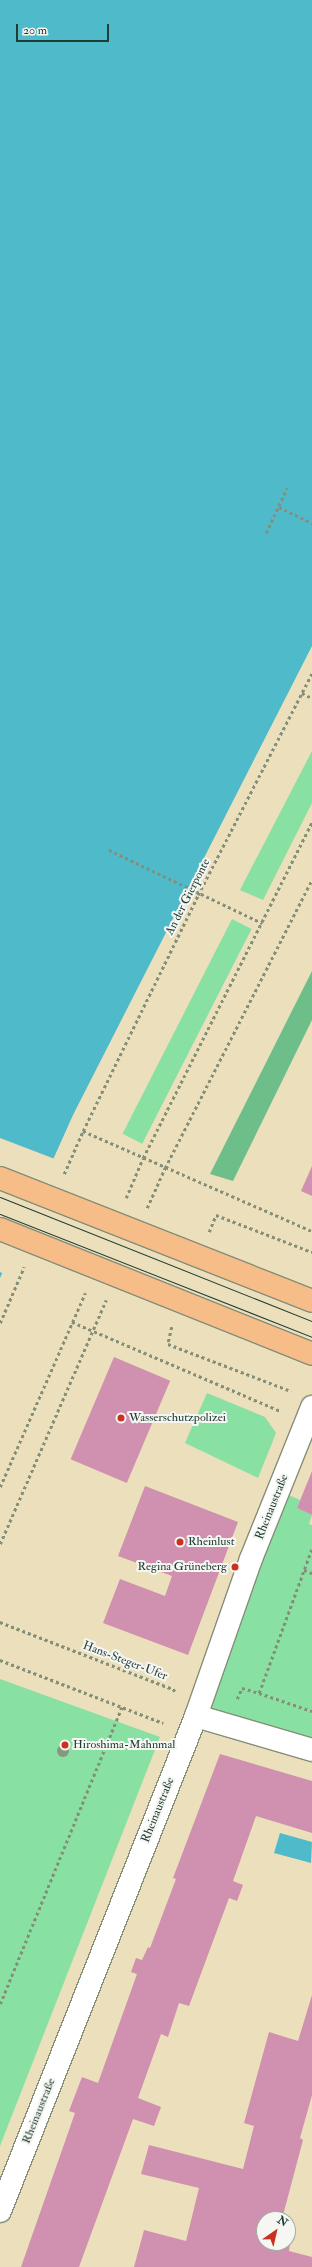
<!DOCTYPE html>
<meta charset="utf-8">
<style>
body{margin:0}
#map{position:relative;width:312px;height:2267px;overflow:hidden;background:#ebdfbc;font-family:"IM FELL Double Pica",serif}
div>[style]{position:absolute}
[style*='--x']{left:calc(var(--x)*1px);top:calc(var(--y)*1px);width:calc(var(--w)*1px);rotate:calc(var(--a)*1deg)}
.green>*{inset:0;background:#89e0a3;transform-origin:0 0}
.forest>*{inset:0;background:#6ebe89}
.water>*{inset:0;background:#4fbbca}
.pier>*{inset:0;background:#ebdfbc}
.building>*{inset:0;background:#d090af;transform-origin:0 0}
.path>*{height:2.5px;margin-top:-1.25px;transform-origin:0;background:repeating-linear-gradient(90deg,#858e78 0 3px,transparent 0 6px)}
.roads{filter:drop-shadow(1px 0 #858e78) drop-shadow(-1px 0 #858e78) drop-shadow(0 1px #858e78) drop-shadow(0 -1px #858e78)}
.minor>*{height:22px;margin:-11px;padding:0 11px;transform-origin:11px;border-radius:11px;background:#fff}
.tram>*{height:1px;margin:-0.5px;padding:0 0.5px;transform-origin:0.5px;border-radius:0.5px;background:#1f3d34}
.bridges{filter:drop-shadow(1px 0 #858e78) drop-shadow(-1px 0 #858e78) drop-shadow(0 1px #858e78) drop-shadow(0 -1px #858e78)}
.primary-bridge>*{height:22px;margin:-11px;padding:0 11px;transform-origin:11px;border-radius:11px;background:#f7bd88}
.trees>*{width:12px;height:12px;margin:-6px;border-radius:50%;background:#86987d}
.dots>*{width:11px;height:11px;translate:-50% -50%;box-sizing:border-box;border:2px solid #f6f6f2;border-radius:50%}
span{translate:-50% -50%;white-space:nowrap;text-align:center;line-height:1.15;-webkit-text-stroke:4px #f6f6f2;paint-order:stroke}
.street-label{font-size:12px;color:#1f3d34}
.poi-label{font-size:12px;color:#1f3d34}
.left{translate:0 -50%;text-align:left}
.right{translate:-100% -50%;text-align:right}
.north{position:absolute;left:256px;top:2211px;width:40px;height:40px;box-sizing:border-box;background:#f6f6f2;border:1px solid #a0aca6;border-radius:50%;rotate:34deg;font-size:11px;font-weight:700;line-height:16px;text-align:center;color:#1f3d34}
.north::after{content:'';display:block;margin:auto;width:14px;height:18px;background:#c8321e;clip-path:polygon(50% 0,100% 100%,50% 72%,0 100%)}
.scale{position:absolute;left:16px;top:24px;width:93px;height:18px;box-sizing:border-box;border:2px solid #1f3d34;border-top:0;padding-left:5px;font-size:12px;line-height:14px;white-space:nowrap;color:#1f3d34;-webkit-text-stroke:3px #f6f6f2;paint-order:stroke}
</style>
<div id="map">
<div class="green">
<div style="clip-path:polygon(312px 751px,312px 803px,263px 900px,240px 890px)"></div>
<div style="left:232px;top:919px;width:22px;height:241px;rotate:27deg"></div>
<div style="clip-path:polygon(207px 1393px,265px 1417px,276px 1433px,258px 1478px,185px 1443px)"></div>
<div style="clip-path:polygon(289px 1495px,300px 1500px,297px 1508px,312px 1515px,309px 1524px,312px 1525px,312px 1746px,196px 1716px)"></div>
<div style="clip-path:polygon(0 1679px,160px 1737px,0 2146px)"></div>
</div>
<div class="forest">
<div style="clip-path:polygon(312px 971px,312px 1020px,233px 1181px,210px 1174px)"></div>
</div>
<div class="water">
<div style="clip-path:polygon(0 0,312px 0,312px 646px,73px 1115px,0 1278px)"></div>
<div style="clip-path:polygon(280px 1833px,312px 1842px,311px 1863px,274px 1853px)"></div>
</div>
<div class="pier">
<div style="clip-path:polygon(0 1138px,55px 1159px,4px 1274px,0 1272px)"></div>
</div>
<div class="building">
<div style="clip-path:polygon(312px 1166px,312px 1196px,301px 1191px)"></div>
<div style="left:114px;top:1357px;width:61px;height:111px;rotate:23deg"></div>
<div style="clip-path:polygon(312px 1471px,312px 1515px,297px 1508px)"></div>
<div style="clip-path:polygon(145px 1486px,238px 1522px,188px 1655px,103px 1623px,120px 1579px,165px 1596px,172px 1576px,118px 1556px)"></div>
<div style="clip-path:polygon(220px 1754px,312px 1781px,312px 1833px,256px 1816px,233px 1881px,243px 1885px,237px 1901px,229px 1898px,189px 2006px,179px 2003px,168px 2037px,161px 2034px,138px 2098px,161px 2107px,154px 2126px,133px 2119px,79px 2267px,21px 2267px,75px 2113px,69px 2111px,82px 2077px,98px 2083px,137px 1974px,131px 1972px,136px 1958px,142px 1960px,148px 1947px,150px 1948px,176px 1879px,173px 1878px)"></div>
<div style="clip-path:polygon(312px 1995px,312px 2095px,300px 2138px,303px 2140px,282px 2219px,264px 2219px,264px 2243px,290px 2243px,289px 2251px,312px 2257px,312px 2267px,134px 2267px,144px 2230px,186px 2241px,199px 2188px,141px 2174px,149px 2145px,243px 2169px,254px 2126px,244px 2123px,269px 2032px,298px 2041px)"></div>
</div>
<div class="path">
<div style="--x:279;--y:507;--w:37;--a:26"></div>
<div style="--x:266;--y:533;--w:50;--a:-65"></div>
<div style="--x:302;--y:693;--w:11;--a:27"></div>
<div style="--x:109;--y:850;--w:170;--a:25.5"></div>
<div style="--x:83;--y:1131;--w:250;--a:23.6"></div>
<div style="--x:64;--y:1174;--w:47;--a:-66.2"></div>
<div style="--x:83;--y:1131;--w:263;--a:-64"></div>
<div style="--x:198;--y:895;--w:250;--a:-62.8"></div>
<div style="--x:126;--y:1198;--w:43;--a:-67"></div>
<div style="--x:143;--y:1158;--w:376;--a:-63.3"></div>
<div style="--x:147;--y:1208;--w:44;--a:-65.8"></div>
<div style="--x:165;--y:1168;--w:324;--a:-63"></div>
<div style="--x:209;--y:1232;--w:18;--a:-68"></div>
<div style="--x:216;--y:1215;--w:103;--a:21.1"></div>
<div style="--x:72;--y:1322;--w:227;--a:23.1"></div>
<div style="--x:0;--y:1323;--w:61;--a:-66.8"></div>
<div style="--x:172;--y:1327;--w:17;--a:103"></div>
<div style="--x:168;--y:1344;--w:132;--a:20.9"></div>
<div style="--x:0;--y:1487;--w:212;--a:-66.3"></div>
<div style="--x:0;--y:1544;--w:266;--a:-66.5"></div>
<div style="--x:304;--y:1570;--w:9;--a:21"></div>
<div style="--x:0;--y:1622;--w:186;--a:21.2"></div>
<div style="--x:173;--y:1689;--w:4;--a:45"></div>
<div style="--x:0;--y:1660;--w:175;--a:21.1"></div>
<div style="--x:259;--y:1693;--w:56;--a:18.8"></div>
<div style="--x:237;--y:1699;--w:12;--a:-66"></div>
<div style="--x:242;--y:1688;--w:18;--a:16"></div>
<div style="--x:259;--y:1693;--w:154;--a:-69.9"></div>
<div style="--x:0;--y:2004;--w:321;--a:-67.7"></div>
</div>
<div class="roads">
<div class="minor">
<div style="--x:196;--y:1716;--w:121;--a:16.3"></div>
<div style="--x:0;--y:2211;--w:532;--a:-68.4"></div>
<div style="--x:196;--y:1716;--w:166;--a:-70.7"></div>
<div style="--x:251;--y:1559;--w:164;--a:-68.1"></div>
</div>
</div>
<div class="tram">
<div style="--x:0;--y:1197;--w:336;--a:21.7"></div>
<div style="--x:0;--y:1214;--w:335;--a:21.5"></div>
</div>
<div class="bridges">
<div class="primary-bridge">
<div style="--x:0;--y:1178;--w:335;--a:21.5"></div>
<div style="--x:0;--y:1229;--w:336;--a:21.8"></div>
</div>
</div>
<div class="trees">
<div style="left:63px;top:1751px"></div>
</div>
<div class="dots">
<div style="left:121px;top:1418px;background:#c8321e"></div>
<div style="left:180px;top:1542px;background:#c8321e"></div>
<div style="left:235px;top:1567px;background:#c8321e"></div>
<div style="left:65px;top:1745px;background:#c8321e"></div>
</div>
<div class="street-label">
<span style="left:188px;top:897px;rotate:-63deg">An der Gierponte</span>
<span style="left:272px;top:1507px;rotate:-68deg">Rheinaustraße</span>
<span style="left:125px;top:1661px;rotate:21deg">Hans-Steger-Ufer</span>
<span style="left:158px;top:1810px;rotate:-68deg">Rheinaustraße</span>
<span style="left:39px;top:2111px;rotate:-68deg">Rheinaustraße</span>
</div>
<div class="poi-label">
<span class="left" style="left:129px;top:1418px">Wasserschutzpolizei</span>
<span class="left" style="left:188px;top:1542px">Rheinlust</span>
<span class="right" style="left:227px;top:1567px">Regina Grüneberg</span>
<span class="left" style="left:73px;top:1745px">Hiroshima-Mahnmal</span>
</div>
<div class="north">N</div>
<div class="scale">20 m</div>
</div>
